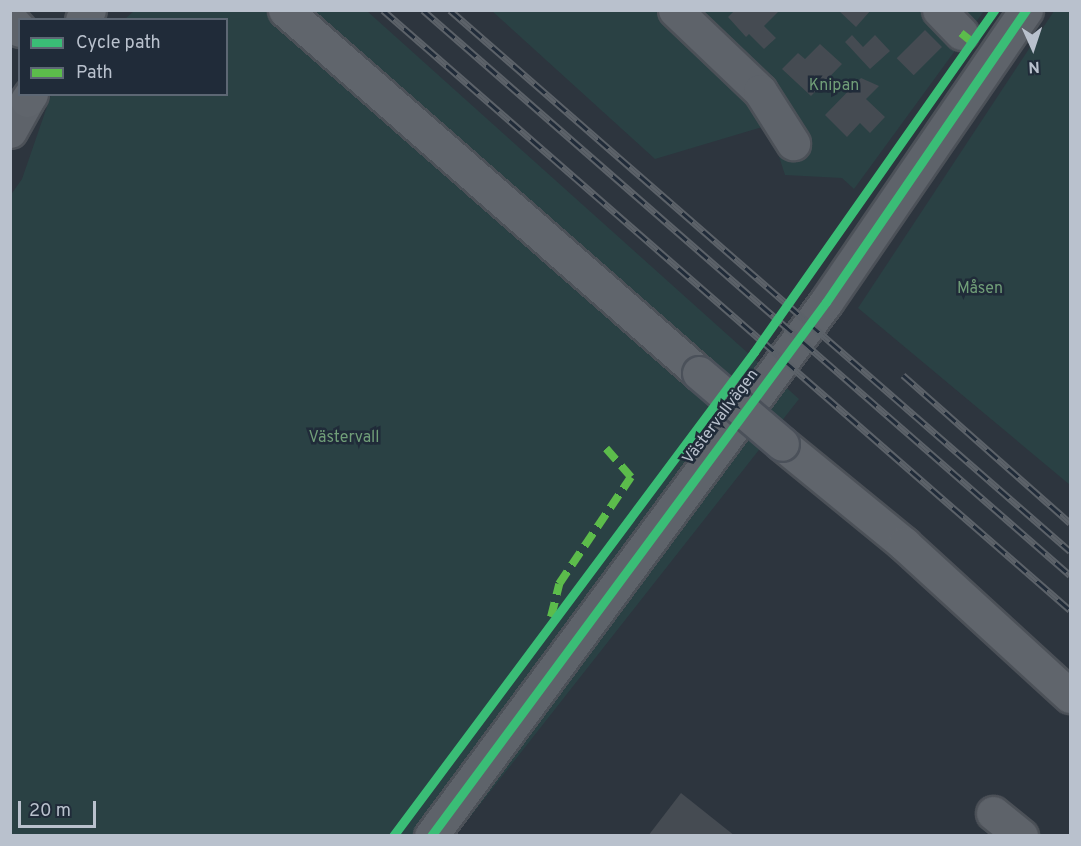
<!DOCTYPE html>
<meta charset="utf-8">
<style>
body{margin:0}
#map{position:relative;width:1081px;height:846px;overflow:hidden;background:#2d353e;font-family:Overpass,sans-serif}
div>[style]{position:absolute}
[style*='--x']{left:calc(var(--x)*1px);top:calc(var(--y)*1px);width:calc(var(--w)*1px);rotate:calc(var(--a)*1deg)}
.green>*{inset:0;background:#2a4144}
.building>*{inset:0;background:#454b52;transform-origin:0 0}
.roads{filter:drop-shadow(2px 0 #4c5158) drop-shadow(-2px 0 #4c5158) drop-shadow(0 2px #4c5158) drop-shadow(0 -2px #4c5158)}
.minor>*{height:33px;margin:-16.5px;padding:0 16.5px;transform-origin:16.5px;border-radius:16.5px;background:#5e636a}
.major>*{height:33px;margin:-16.5px;padding:0 16.5px;transform-origin:16.5px;border-radius:16.5px;background:#60656c}
.rail>*{height:7px;margin-top:-3.5px;transform-origin:0;background:repeating-linear-gradient(90deg,#202b39 0 14px,#5c6269 0 28px);box-sizing:border-box;border-block:2px solid #5c6269}
.bridges{filter:drop-shadow(2px 0 #4b515a) drop-shadow(-2px 0 #4b515a) drop-shadow(0 2px #4b515a) drop-shadow(0 -2px #4b515a)}
.major-bridge>*{height:33px;margin:-16.5px;padding:0 16.5px;transform-origin:16.5px;border-radius:16.5px;background:#60656c}
.quiet>*{height:8px;margin-top:-4px;transform-origin:0;background:repeating-linear-gradient(90deg,#5cbc4b 0 15px,transparent 0 23px)}
.cycleway>*{height:9px;margin:-4.5px;padding:0 4.5px;transform-origin:4.5px;border-radius:4.5px;background:#3abd76}
span{translate:-50% -50%;white-space:nowrap;text-align:center;line-height:1.15;-webkit-text-stroke:5px #202b39;paint-order:stroke}
.park-label{font-size:16px;color:#709e78}
.street-label{font-size:16px;color:#b9c1cd}
.frame{position:absolute;inset:0;border:12px solid #b9c1cd;pointer-events:none}
.legend{position:absolute;left:18px;top:18px;width:210px;height:78px;box-sizing:border-box;background:#202b39;border:2px solid #5d6774;margin:0;padding:8px 10px;list-style:none;font-size:18px;color:#b9c1cd}
.legend li{display:flex;align-items:center;gap:12px;height:30px}
.legend b{width:30px;border:2px solid #5d6774}
.north{position:absolute;left:1003px;top:18px;width:60px;height:60px;-webkit-text-stroke:4px #202b39;paint-order:stroke;rotate:177deg;font-size:16px;font-weight:700;line-height:24px;text-align:center;color:#b9c1cd}
.north::after{content:'';display:block;margin:auto;width:21px;height:27px;background:#b9c1cd;clip-path:polygon(50% 0,100% 100%,50% 72%,0 100%)}
.scale{position:absolute;left:18px;top:801px;width:78px;height:27px;box-sizing:border-box;border:3px solid #b9c1cd;border-top:0;padding-left:8px;font-size:18px;line-height:21px;white-space:nowrap;color:#b9c1cd;-webkit-text-stroke:4px #202b39;paint-order:stroke}
</style>
<div id="map">
<div class="green">
<div style="clip-path:polygon(134px 11px,367px 11px,799px 399px,456px 835px,11px 835px,10px 196px,22px 179px,51px 95px,226px 94px,226px 20px,125px 19px)"></div>
<div style="clip-path:polygon(492px 11px,984px 11px,854px 189px,842px 178px,785px 175px,769px 125px,655px 159px)"></div>
<div style="clip-path:polygon(1054px 11px,1070px 11px,1070px 485px,858px 308px)"></div>
</div>
<div class="building">
<div style="clip-path:polygon(735px 10px,780px 10px,764px 26px,776px 38px,764px 49px,749px 34px,746px 37px,728px 17px)"></div>
<div style="clip-path:polygon(838px 10px,871px 10px,856px 27px)"></div>
<div style="left:925px;top:30px;width:24px;height:40px;rotate:45deg"></div>
<div style="clip-path:polygon(852px 35px,863px 47px,875px 35px,890px 51px,870px 69px,845px 42px)"></div>
<div style="clip-path:polygon(820px 44px,842px 64px,811px 96px,782px 69px,798px 53px,805px 59px)"></div>
<div style="clip-path:polygon(861px 78px,879px 86px,866px 99px,885px 117px,870px 133px,860px 123px,847px 137px,825px 115px)"></div>
<div style="clip-path:polygon(681px 793px,735px 836px,648px 836px)"></div>
</div>
<div class="roads">
<div class="minor">
<div style="--x:675;--y:10;--w:117;--a:43.6"></div>
<div style="--x:760;--y:91;--w:62;--a:57.6"></div>
<div style="--x:939;--y:10;--w:32;--a:46"></div>
<div style="--x:10;--y:19;--w:15;--a:48"></div>
<div style="--x:10;--y:131;--w:35;--a:-61"></div>
<div style="--x:993;--y:813;--w:36;--a:39"></div>
<div style="--x:431;--y:836;--w:664;--a:-53.51"></div>
<div style="--x:826;--y:302;--w:354;--a:-55.6"></div>
</div>
<div class="major">
<div style="--x:285;--y:10;--w:551;--a:41.24"></div>
<div style="--x:82;--y:20;--w:12;--a:-55"></div>
<div style="--x:27;--y:100;--w:7;--a:-56"></div>
<div style="--x:782;--y:444;--w:158;--a:39.3"></div>
<div style="--x:904;--y:544;--w:225;--a:42.5"></div>
</div>
</div>
<div class="rail">
<div style="--x:383;--y:10;--w:912;--a:41.13"></div>
<div style="--x:423;--y:10;--w:859;--a:41.13"></div>
<div style="--x:450;--y:10;--w:823;--a:41.11"></div>
<div style="--x:903;--y:375;--w:223;--a:41.5"></div>
</div>
<div class="bridges">
<div class="major-bridge">
<div style="--x:699;--y:373;--w:109;--a:40.5"></div>
</div>
</div>
<div class="quiet">
<div style="--x:961;--y:33;--w:14;--a:39"></div>
<div style="--x:551;--y:617;--w:34;--a:-76"></div>
<div style="--x:559;--y:584;--w:129;--a:-56.1"></div>
<div style="--x:631;--y:477;--w:38;--a:-131"></div>
</div>
<div class="cycleway">
<div style="--x:393;--y:836;--w:604;--a:-53.28"></div>
<div style="--x:754;--y:352;--w:418;--a:-54.9"></div>
<div style="--x:431;--y:836;--w:664;--a:-53.51"></div>
<div style="--x:826;--y:302;--w:354;--a:-55.6"></div>
</div>
<div class="park-label">
<span style="left:834px;top:86px">Knipan</span>
<span style="left:980px;top:289px">Måsen</span>
<span style="left:344px;top:438px">Västervall</span>
</div>
<div class="street-label">
<span style="left:721px;top:417px;rotate:-53deg">Västervallvägen</span>
</div>
<div class="frame"></div>
<ul class="legend">
<li><b style="height:8px;background:#3abd76"></b>Cycle path</li>
<li><b style="height:8px;background:#5cbc4b"></b>Path</li>
</ul>
<div class="north">N</div>
<div class="scale">20 m</div>
</div>
